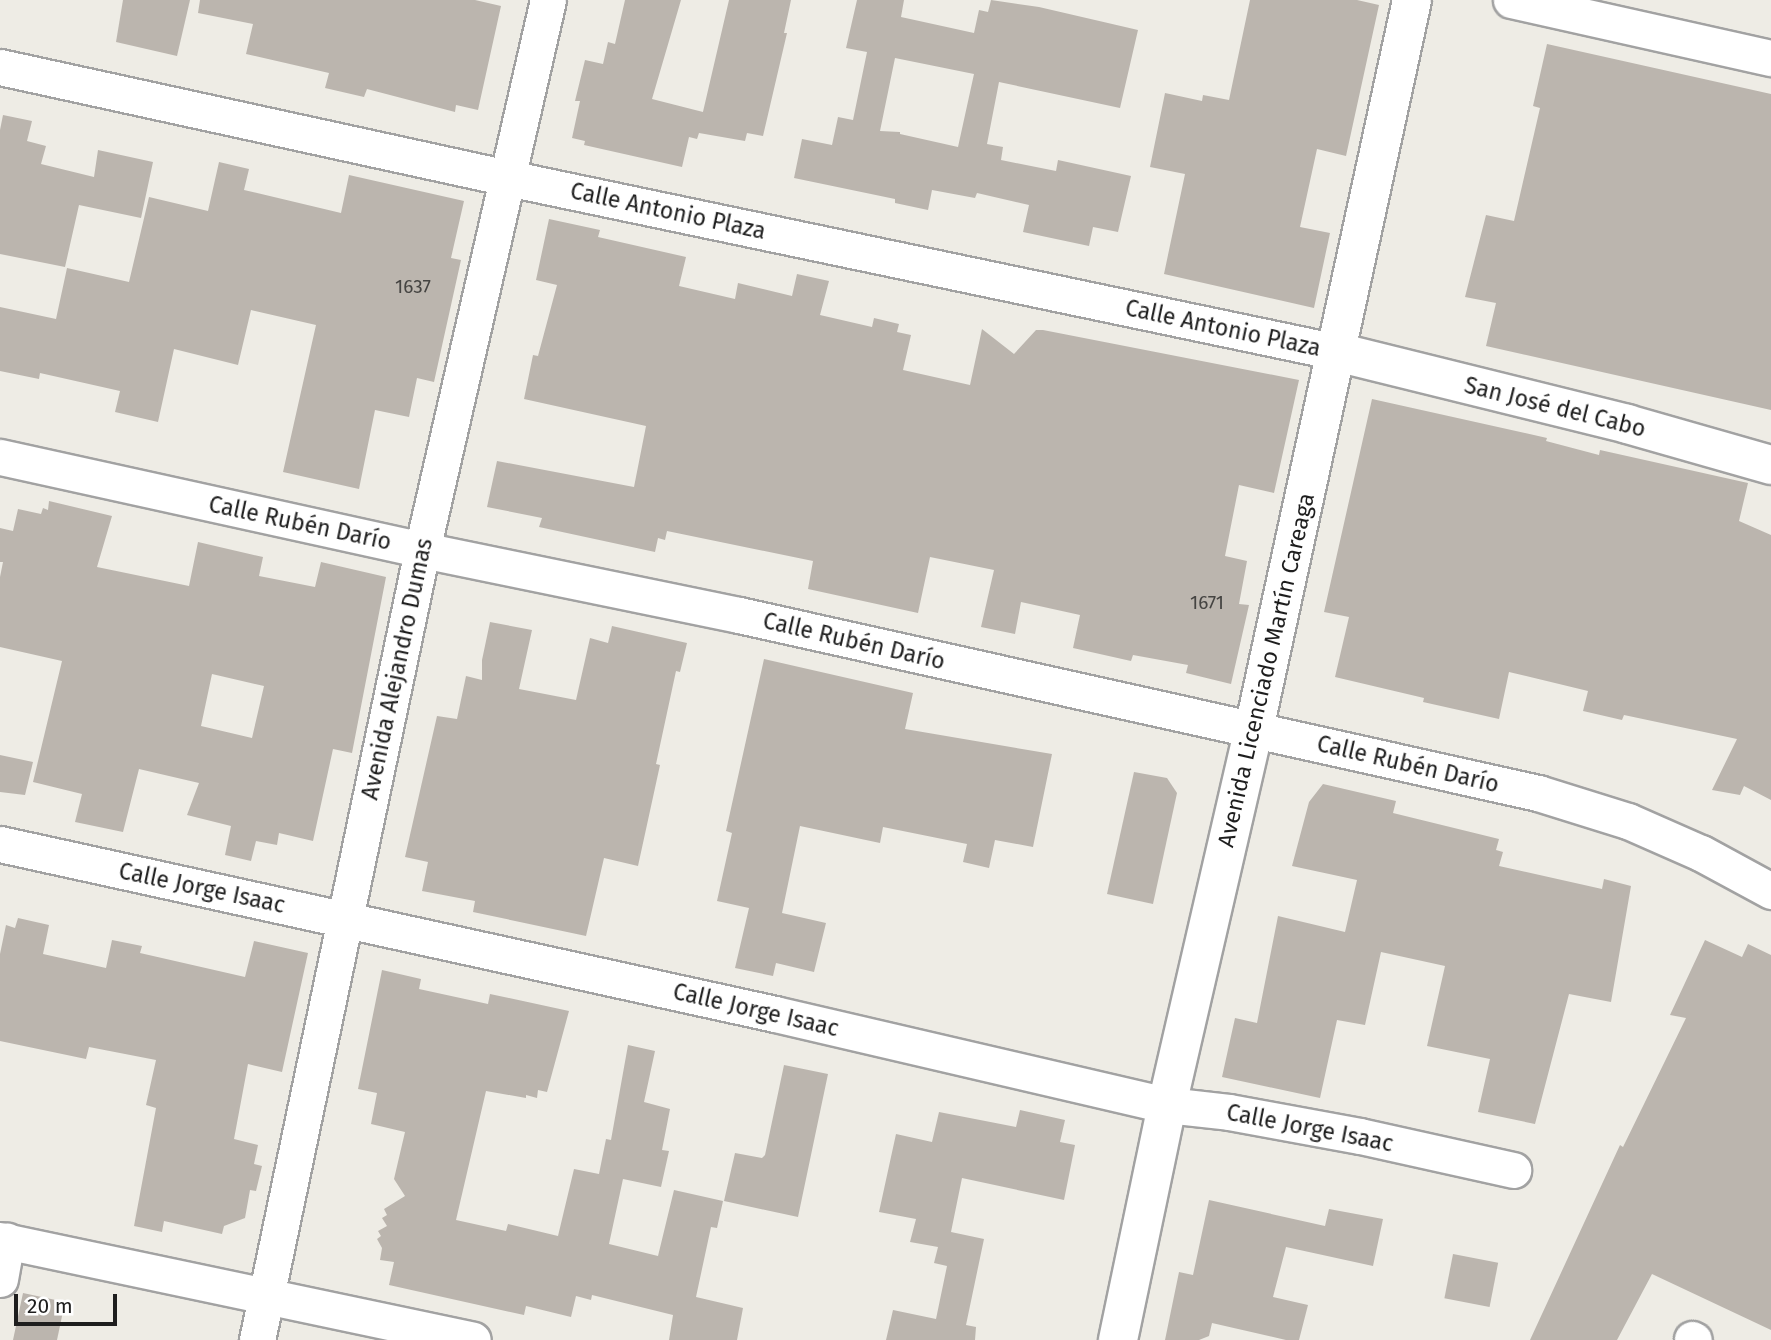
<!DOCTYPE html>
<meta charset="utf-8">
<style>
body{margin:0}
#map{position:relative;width:1771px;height:1340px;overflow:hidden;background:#eeece5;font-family:"Fira Sans",sans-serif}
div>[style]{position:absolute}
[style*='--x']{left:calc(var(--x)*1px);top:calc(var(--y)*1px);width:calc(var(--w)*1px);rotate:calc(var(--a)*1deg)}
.building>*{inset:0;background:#bbb5ae;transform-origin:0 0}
.roads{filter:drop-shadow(2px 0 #a2a2a2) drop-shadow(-2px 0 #a2a2a2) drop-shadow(0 2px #a2a2a2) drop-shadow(0 -2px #a2a2a2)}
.minor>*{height:35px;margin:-17.5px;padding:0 17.5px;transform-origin:17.5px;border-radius:17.5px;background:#fff}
.tertiary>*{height:38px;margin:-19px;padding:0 19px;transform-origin:19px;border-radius:19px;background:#fff}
span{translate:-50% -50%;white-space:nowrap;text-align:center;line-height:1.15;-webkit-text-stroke:6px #fff;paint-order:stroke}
.number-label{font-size:19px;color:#454442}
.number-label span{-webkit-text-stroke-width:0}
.street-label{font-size:23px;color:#1e1e1e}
.scale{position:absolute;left:14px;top:1294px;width:103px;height:32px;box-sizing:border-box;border:4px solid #1e1e1e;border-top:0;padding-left:9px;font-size:21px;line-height:24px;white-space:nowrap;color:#1e1e1e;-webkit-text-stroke:5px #fff;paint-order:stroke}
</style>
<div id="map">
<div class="building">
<div style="clip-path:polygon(123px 0,190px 0,177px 56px,116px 42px)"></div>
<div style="clip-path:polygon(200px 0,475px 0,501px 6px,478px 110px,456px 105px,455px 112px,367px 89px,364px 97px,325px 88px,329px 73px,246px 54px,253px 24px,198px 13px)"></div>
<div style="clip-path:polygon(625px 0,681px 0,652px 99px,703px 112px,702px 116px,729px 0,791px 0,784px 33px,787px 33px,763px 136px,747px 133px,745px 141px,699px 133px,697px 139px,689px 137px,682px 167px,584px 145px,585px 141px,572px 138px,580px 101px,575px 101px,585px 60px,603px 64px,608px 42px,615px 44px)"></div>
<div style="clip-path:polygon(evenodd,857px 0,904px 0,901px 17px,974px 33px,979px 10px,988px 12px,991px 0,1039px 7px,1138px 30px,1120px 108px,999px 82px,987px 144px,1003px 147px,1001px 160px,1056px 171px,1058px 160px,1131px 176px,1118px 232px,1093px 227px,1089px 246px,1023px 232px,1029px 205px,977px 193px,975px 198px,932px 190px,928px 210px,895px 203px,895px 199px,794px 178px,802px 139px,832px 145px,838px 117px,853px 120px,867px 52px,846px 48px,857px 0,895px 58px,974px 74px,958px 147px,900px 134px,900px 132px,880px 131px,895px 58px)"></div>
<div style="clip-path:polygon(1250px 0,1357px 0,1379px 5px,1346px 156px,1317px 149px,1300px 227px,1330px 233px,1314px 308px,1164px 274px,1185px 174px,1150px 167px,1165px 93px,1202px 101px,1203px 95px,1229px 100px)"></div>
<div style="clip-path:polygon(1547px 44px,1771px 94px,1771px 410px,1486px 346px,1496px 303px,1465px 297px,1486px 215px,1514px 221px,1540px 108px,1533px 106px)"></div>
<div style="clip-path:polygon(3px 115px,32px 121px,27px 141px,46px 146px,41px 164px,94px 177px,98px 150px,153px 162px,141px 218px,79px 205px,65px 267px,0 254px,0 130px)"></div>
<div style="clip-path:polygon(219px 162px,249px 169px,244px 190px,341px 213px,349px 175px,464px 201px,451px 258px,461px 260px,434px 382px,417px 378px,409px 417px,375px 410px,359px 489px,283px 472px,316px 325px,251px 310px,238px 365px,174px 349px,158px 422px,115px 412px,120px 391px,40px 373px,39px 379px,0 371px,0 307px,56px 319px,67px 268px,129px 282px,149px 197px,208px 211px)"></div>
<div style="clip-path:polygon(549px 219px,600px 230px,598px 237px,686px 257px,679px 286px,735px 299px,738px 283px,792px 296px,797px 274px,829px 281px,820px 315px,872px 327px,874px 318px,899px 324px,897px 332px,911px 335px,903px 370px,970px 385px,982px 329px,1014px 354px,1036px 330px,1043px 330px,1299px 380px,1274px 493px,1239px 485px,1225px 556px,1247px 561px,1239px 604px,1249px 605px,1231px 684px,1186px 673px,1188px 665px,1133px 655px,1131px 661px,1073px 648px,1080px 615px,1021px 602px,1015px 634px,981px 627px,994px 570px,930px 557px,918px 613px,808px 589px,813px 561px,667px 531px,665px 540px,658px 538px,655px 552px,539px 527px,542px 518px,487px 507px,497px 461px,634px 487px,646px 426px,524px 399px,533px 355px,538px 356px,557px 285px,536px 280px)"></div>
<div style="clip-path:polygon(1372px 399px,1547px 438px,1546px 441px,1599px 455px,1600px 450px,1748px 483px,1739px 521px,1771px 535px,1771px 800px,1744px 786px,1740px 795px,1712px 790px,1737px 739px,1624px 715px,1622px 720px,1583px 711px,1588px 691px,1509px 672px,1499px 719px,1423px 702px,1424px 698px,1335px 677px,1349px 617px,1324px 612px)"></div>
<div style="clip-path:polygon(evenodd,49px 501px,112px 516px,97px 567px,189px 586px,198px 542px,263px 557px,259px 576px,315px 587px,321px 562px,386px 577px,352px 753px,333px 749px,313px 841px,279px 833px,277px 845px,256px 841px,251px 861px,225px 855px,231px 826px,187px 815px,199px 783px,139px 769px,123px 832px,75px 822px,82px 794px,33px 782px,62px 661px,0 647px,0 577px,3px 562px,0 562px,0 528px,13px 531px,18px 509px,41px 514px,43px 508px,48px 510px,49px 501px,212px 674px,264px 686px,252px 738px,201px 726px,212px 674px)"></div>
<div style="clip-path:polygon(490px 622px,532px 630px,519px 689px,576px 700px,590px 638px,608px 643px,612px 626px,687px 643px,680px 672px,676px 671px,656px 764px,660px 765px,638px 866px,604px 858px,586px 936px,473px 912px,475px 901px,422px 891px,428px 862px,405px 857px,437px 716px,457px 719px,466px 676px,482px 680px,482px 660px)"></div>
<div style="clip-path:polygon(764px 659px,913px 693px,905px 729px,1052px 754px,1033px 847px,995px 840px,989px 868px,963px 862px,967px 844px,883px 827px,880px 843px,800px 826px,782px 913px,826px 923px,814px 972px,776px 963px,773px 976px,735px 968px,749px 908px,717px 901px,732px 833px,726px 831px)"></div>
<div style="clip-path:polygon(0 755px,33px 762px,25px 795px,0 792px)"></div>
<div style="clip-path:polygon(1134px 772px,1167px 778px,1177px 793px,1153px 904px,1107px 894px)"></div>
<div style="clip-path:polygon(1323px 784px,1396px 801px,1393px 813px,1499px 839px,1496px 850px,1503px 852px,1499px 866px,1602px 889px,1604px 879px,1631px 886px,1611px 1002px,1569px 994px,1535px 1124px,1478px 1112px,1490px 1059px,1427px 1046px,1445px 966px,1381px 952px,1365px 1025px,1337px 1020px,1320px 1098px,1222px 1077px,1235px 1018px,1257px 1023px,1278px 916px,1345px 932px,1357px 880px,1292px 866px,1309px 802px)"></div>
<div style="clip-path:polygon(18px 918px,49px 925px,43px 954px,106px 968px,112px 940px,142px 946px,140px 953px,245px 977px,254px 941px,308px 953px,282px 1072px,248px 1064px,234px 1139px,258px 1145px,254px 1164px,262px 1166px,256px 1191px,250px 1190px,245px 1218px,224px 1226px,222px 1234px,164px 1221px,162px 1232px,134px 1226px,156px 1108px,146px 1105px,156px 1060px,89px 1047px,86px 1059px,0 1041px,0 954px,6px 925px,15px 928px)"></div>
<div style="clip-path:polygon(1705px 940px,1742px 957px,1748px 944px,1771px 955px,1771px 1330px,1652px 1274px,1617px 1340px,1530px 1340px,1620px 1145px,1623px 1147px,1686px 1018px,1670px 1015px)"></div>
<div style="clip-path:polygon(382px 970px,421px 979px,419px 989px,488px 1004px,490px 994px,569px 1011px,547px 1092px,538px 1090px,537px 1098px,526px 1095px,526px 1098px,486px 1091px,456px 1220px,506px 1231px,508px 1224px,558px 1236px,574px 1169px,599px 1174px,606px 1139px,611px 1140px,628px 1045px,655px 1051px,644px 1102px,670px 1109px,662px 1150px,669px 1151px,661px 1187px,623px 1179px,609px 1244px,658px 1256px,674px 1190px,723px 1201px,717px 1228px,711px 1227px,696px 1297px,743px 1308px,737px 1340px,669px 1340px,673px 1315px,592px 1295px,591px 1300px,576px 1296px,571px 1317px,526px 1306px,524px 1315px,389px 1285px,394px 1262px,380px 1260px,382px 1248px,377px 1239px,381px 1236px,378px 1231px,387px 1226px,382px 1218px,387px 1215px,384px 1209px,405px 1196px,394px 1179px,405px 1132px,371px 1124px,377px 1093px,358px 1089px)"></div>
<div style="clip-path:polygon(784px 1065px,828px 1074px,798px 1217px,724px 1201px,735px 1153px,762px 1158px,765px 1155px)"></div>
<div style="clip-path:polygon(1020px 1110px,1065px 1120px,1060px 1142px,1075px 1145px,1064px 1200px,962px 1178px,951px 1232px,984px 1239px,966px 1325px,976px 1327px,975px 1340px,886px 1340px,893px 1310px,936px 1319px,947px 1266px,934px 1263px,938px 1247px,910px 1242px,916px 1219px,879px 1212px,896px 1134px,932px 1142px,939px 1112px,1016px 1127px)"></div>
<div style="clip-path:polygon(1209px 1200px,1325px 1226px,1329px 1209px,1383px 1219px,1373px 1266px,1286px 1247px,1273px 1297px,1308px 1305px,1299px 1340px,1286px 1340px,1212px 1323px,1209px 1336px,1199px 1340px,1165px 1340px,1179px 1272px,1193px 1275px)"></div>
<div style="left:1453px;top:1254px;width:46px;height:45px;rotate:11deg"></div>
<div style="clip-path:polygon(23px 1293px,65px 1302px,57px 1340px,13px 1340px)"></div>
</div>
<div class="roads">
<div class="minor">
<div style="--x:1511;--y:0;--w:266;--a:12.6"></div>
<div style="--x:0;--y:67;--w:520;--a:12.33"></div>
<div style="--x:508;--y:178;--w:847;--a:11.85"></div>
<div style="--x:0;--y:457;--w:432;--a:12.4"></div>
<div style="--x:422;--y:550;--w:324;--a:11.6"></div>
<div style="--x:739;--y:615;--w:819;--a:12.56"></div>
<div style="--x:1538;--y:793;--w:94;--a:17.3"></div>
<div style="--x:1628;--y:821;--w:80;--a:23.7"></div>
<div style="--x:1701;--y:853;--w:80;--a:28.5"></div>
<div style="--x:0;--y:844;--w:793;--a:12.37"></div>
<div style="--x:775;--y:1014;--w:402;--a:13.1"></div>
<div style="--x:1167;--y:1105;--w:62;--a:6.4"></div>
<div style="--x:1229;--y:1112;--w:133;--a:10.4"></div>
<div style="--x:1360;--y:1136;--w:157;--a:12.5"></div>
<div style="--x:0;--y:1240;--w:483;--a:11.9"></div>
<div style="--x:0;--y:1279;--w:39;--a:-80"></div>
<div style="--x:1692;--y:1339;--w:2;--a:27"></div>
<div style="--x:257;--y:1340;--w:807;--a:-78.2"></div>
<div style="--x:422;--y:550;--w:564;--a:-77.1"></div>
</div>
<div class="tertiary">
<div style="--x:1337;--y:352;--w:299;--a:13.9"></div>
<div style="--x:1627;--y:424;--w:150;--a:15.9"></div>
<div style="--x:1118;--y:1340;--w:240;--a:-78.2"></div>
<div style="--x:1167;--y:1105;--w:386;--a:-77"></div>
<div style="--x:1254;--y:729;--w:746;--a:-77.77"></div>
</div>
</div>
<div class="number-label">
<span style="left:413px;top:287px">1637</span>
<span style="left:1207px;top:603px">1671</span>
</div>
<div class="street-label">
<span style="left:668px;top:211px;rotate:12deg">Calle Antonio Plaza</span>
<span style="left:1223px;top:328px;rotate:12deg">Calle Antonio Plaza</span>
<span style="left:1555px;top:407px;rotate:14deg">San José del Cabo</span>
<span style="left:300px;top:523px;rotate:12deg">Calle Rubén Darío</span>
<span style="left:854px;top:641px;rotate:13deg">Calle Rubén Darío</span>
<span style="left:397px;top:669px;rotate:-78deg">Avenida Alejandro Dumas</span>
<span style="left:1266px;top:670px;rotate:-77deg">Avenida Licenciado Martín Careaga</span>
<span style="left:1408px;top:764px;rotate:13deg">Calle Rubén Darío</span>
<span style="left:202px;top:888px;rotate:12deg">Calle Jorge Isaac</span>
<span style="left:756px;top:1010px;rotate:13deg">Calle Jorge Isaac</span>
<span style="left:1310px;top:1128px;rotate:11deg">Calle Jorge Isaac</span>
</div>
<div class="scale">20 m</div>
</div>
